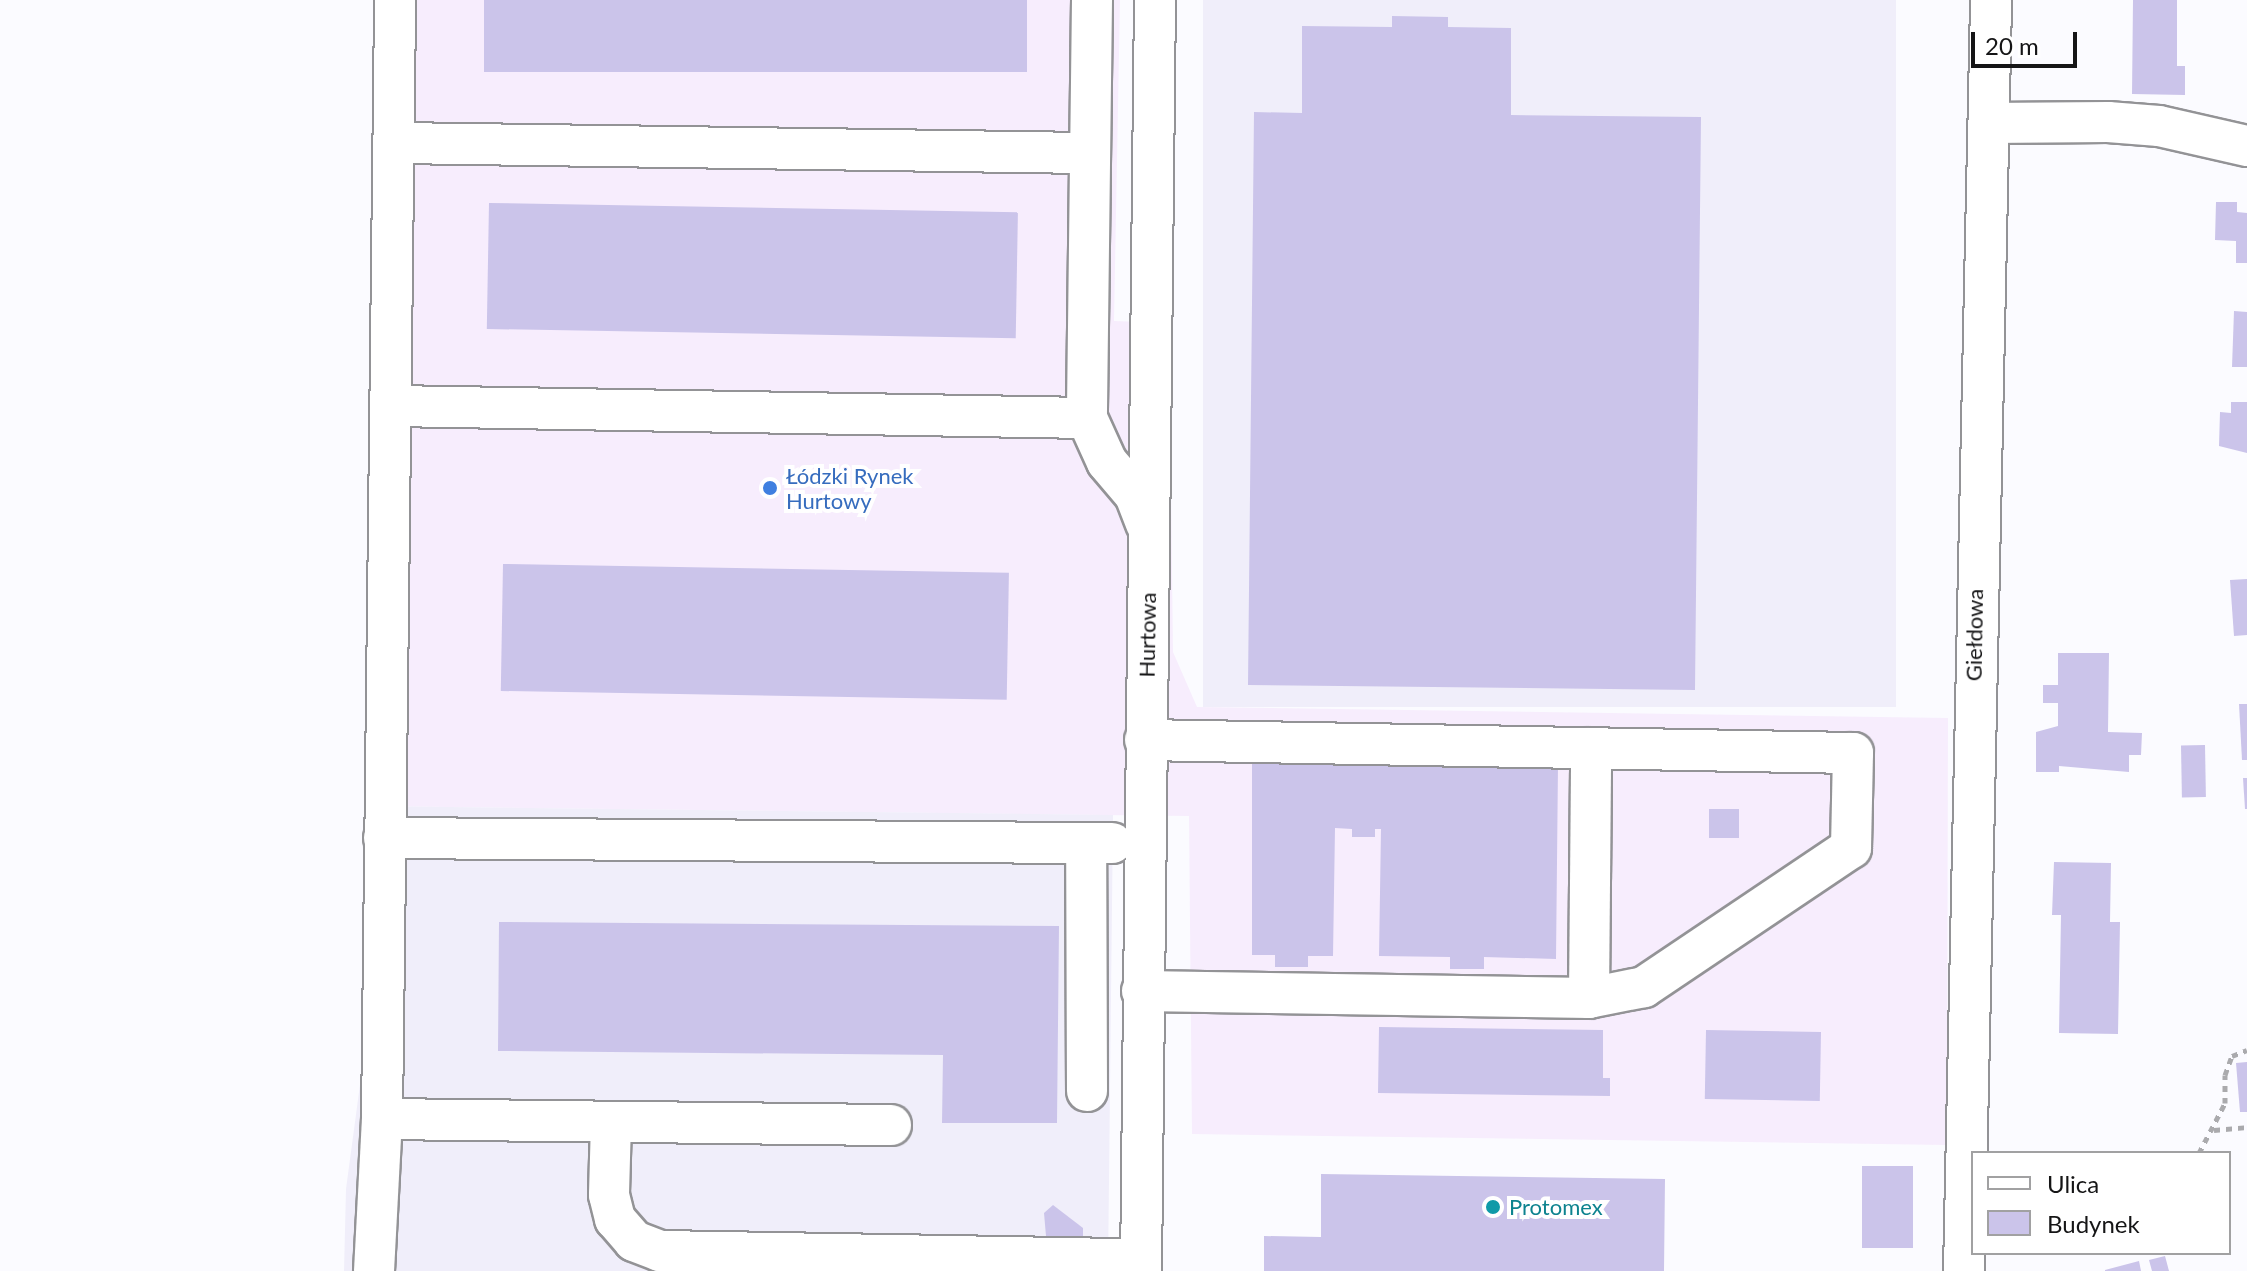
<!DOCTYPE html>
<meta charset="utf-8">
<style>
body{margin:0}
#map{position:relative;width:2247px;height:1271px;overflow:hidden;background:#fbfbff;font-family:Lato,sans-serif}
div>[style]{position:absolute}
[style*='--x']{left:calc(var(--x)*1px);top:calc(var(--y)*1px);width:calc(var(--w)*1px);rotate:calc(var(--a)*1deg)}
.commercial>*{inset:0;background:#f7edfd}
.built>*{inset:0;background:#f0eefa;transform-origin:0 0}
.building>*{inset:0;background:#cbc4ea;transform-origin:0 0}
.path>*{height:5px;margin-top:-2.5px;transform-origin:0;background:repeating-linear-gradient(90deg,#aaaaad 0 6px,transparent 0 12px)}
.roads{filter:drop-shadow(2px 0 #939396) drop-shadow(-2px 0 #939396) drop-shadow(0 2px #939396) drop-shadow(0 -2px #939396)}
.minor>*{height:40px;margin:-20px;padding:0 20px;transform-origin:20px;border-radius:20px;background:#fff}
.dots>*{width:22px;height:22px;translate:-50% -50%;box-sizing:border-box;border:4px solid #fff;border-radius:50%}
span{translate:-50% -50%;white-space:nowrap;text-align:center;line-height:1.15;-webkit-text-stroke:8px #fff;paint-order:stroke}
.shop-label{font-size:22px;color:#366cbe}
.left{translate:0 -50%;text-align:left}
.street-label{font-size:22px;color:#151516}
.culture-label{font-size:22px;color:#0d838f}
.legend{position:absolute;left:1971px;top:1151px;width:260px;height:104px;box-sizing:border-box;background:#fff;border:2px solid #a1a1a2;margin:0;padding:10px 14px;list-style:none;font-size:24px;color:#151516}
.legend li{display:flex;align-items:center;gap:16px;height:40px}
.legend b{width:40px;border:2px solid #a1a1a2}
.scale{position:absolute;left:1971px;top:32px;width:106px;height:36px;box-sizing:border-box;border:4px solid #151516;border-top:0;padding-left:10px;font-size:24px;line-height:28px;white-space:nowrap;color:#151516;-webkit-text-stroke:6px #fff;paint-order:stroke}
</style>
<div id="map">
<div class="commercial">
<div style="clip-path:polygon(374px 0,1120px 0,1114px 321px,1169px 323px,1173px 652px,1197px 707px,1948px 718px,1947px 1145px,1192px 1134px,1189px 816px,367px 806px)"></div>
</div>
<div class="built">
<div style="left:1203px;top:0;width:693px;height:707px"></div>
<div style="clip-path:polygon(367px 806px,1113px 815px,1108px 1271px,344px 1271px,346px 1189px,368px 1025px)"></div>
</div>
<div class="building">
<div style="left:484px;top:0;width:543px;height:72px"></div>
<div style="clip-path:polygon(2133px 0,2177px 0,2177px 66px,2185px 66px,2185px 95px,2132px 94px)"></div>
<div style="clip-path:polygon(1392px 16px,1448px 17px,1448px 27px,1511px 28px,1511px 115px,1701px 117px,1695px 690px,1248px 685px,1254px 112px,1302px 113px,1302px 26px,1392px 27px)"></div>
<div style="clip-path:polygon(2216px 202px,2237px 202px,2237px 212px,2247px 213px,2247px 263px,2236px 263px,2236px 241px,2215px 240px)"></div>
<div style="left:489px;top:203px;width:529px;height:126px;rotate:1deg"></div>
<div style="clip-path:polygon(2234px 311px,2247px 312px,2247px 367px,2232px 367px)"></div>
<div style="clip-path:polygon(2231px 402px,2247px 402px,2247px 453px,2219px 446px,2220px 412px,2231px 413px)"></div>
<div style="left:503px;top:564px;width:506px;height:127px;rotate:1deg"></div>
<div style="clip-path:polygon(2247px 579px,2247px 635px,2234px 636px,2230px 580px)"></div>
<div style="clip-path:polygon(2058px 653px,2109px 653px,2108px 732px,2142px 733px,2141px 755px,2129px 755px,2129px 772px,2059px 766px,2059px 772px,2036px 772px,2036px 732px,2058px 726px,2058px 703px,2043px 703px,2043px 685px,2058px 685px)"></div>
<div style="clip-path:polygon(2239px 704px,2247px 704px,2247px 760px,2242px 760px)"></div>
<div style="left:2205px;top:745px;width:52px;height:24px;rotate:89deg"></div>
<div style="clip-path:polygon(1252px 761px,1558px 765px,1556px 959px,1484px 957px,1484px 969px,1450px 969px,1450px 957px,1379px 956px,1381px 829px,1375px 829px,1375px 837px,1352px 837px,1352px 829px,1335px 828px,1333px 956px,1308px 956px,1308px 967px,1275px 967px,1275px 955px,1252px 955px)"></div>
<div style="clip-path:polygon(2243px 778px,2247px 778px,2247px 809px,2245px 809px)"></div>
<div style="left:1709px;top:809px;width:30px;height:29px"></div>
<div style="clip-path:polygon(2054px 862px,2111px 863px,2110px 922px,2120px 922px,2118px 1034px,2059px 1033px,2061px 915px,2052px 915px)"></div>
<div style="clip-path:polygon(499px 922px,1059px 926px,1057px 1123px,942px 1123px,943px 1055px,498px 1051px)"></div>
<div style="clip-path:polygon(1379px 1027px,1603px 1030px,1603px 1078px,1610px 1078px,1610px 1096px,1378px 1093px)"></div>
<div style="left:1706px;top:1030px;width:115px;height:69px;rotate:1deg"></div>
<div style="clip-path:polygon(2247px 1062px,2247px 1112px,2240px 1112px,2236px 1063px)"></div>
<div style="left:1862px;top:1166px;width:51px;height:82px"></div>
<div style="clip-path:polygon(1321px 1174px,1665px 1179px,1664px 1271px,1264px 1271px,1264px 1236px,1321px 1237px)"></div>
<div style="clip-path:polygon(1053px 1205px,1083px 1228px,1083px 1237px,1046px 1236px,1044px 1213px)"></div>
<div style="clip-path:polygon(2165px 1256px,2169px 1271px,2152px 1271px,2149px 1260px)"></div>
<div style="clip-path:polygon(2139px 1261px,2141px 1271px,2105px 1271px,2105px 1270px)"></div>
</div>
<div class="path">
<div style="--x:2214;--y:1130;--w:33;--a:-5"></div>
<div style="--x:2199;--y:1153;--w:56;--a:-62.5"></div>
<div style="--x:2225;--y:1103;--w:28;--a:-90"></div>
<div style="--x:2225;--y:1075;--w:20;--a:-70"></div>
<div style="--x:2232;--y:1056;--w:16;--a:-22"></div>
</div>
<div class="roads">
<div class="minor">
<div style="--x:1092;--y:0;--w:418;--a:90.7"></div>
<div style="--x:1087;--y:418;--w:48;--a:65.6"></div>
<div style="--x:1107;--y:462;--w:43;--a:49.7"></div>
<div style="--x:1135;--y:495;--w:31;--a:69"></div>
<div style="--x:1989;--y:123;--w:119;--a:-0.5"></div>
<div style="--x:2108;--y:122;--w:51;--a:4.5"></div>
<div style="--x:2159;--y:126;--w:90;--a:12.8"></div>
<div style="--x:397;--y:143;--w:693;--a:0.83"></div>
<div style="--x:393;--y:406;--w:694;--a:0.99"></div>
<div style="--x:384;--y:838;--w:702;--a:0.41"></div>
<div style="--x:1142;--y:991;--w:447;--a:0.9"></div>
<div style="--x:1589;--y:998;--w:56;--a:-11.3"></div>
<div style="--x:1644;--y:987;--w:249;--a:-33.9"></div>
<div style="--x:1851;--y:848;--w:95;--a:-88.8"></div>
<div style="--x:1853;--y:753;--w:708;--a:-178.95"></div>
<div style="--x:1589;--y:998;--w:250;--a:-89.5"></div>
<div style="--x:1087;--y:1091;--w:248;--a:-90.2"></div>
<div style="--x:1086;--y:843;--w:26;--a:0"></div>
<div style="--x:382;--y:1119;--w:509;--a:0.68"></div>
<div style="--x:611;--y:1122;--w:73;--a:91.6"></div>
<div style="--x:609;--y:1195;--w:25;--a:76"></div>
<div style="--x:615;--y:1219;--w:29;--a:49"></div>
<div style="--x:634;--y:1241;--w:28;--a:21"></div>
<div style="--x:660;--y:1251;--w:481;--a:1"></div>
<div style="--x:374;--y:1271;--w:152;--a:-87"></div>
<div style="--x:382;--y:1119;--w:1119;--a:-89.33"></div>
<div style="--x:1141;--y:1271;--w:1271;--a:-89.37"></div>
<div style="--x:1964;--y:1271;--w:1271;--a:-88.78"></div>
</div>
</div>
<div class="dots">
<div style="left:770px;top:488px;background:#3f7fe0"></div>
<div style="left:1493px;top:1207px;background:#0f9aa8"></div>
</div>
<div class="shop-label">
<span class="left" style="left:786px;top:488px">Łódzki Rynek<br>Hurtowy</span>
</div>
<div class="street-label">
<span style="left:1147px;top:635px;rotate:-89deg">Hurtowa</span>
<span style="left:1974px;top:635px;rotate:-89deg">Giełdowa</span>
</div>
<div class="culture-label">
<span class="left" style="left:1509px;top:1207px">Protomex</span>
</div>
<ul class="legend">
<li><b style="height:10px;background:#fff"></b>Ulica</li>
<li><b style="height:22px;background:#cbc4ea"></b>Budynek</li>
</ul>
<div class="scale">20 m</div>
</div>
